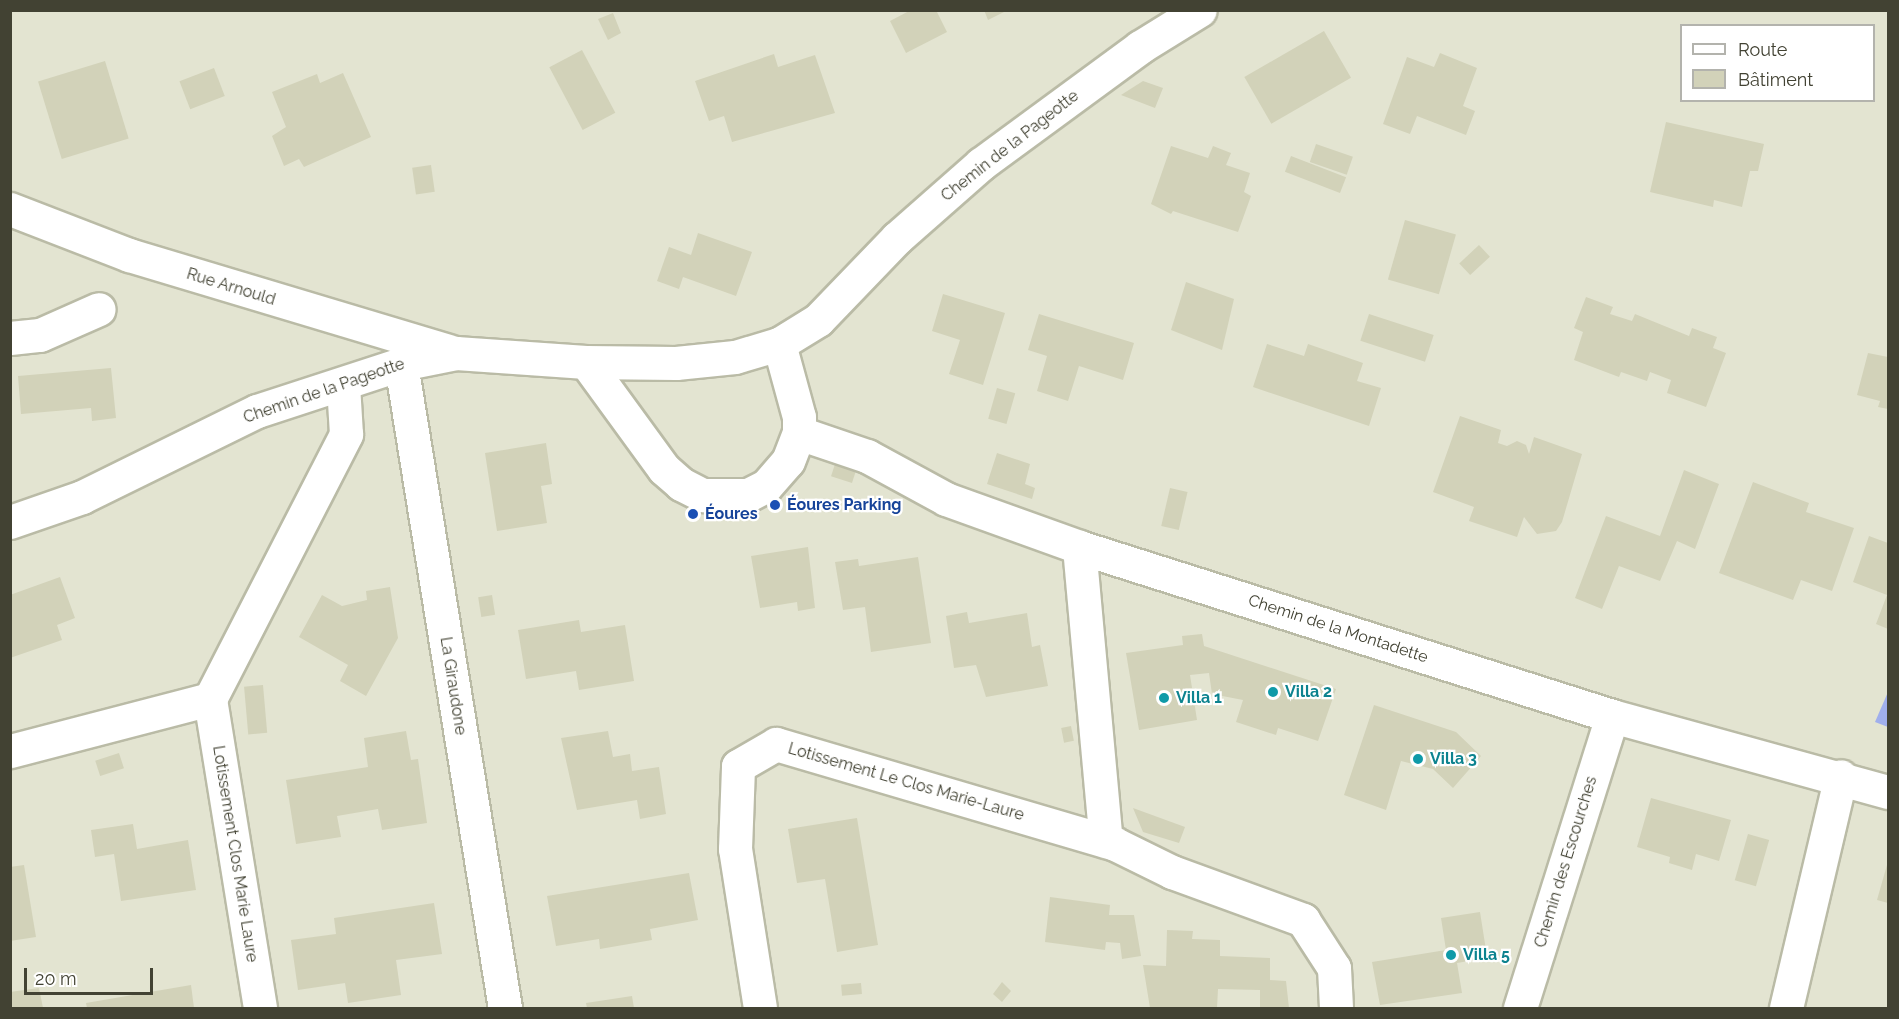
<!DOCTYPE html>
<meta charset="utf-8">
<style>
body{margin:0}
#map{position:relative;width:1899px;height:1019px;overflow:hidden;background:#eff1e3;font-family:Raleway,sans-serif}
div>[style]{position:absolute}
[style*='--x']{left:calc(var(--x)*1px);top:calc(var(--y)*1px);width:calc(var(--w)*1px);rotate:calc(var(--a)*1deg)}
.residential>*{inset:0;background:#e3e4d1}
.water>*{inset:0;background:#a0afec}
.building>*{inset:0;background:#d2d2b9;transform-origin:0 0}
.roads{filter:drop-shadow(2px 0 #babba6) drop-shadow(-2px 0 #babba6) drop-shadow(0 2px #babba6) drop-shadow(0 -2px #babba6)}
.minor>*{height:33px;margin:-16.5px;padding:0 16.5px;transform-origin:16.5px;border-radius:16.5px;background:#fff}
.dots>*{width:16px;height:16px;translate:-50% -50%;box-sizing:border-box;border:3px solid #fff;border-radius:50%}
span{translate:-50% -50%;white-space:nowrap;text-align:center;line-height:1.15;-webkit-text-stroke:4.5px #fff;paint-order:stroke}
.street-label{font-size:16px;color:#424233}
.transit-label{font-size:16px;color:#164399;font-weight:700}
.left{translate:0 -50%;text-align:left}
.culture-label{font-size:16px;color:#0d838f;font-weight:700}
.frame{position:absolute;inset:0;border:12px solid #424233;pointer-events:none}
.legend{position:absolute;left:1680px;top:24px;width:195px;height:78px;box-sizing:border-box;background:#fff;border:2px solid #b3b3ad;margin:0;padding:8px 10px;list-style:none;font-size:18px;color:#424233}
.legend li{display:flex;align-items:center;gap:12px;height:30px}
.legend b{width:30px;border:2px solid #b3b3ad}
.scale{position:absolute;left:24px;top:968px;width:129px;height:27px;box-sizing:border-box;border:3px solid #424233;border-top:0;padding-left:8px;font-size:18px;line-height:21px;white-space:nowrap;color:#424233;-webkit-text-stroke:4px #fff;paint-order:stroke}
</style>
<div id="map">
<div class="residential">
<div style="clip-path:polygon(evenodd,11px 11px,1888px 11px,1888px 1008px,11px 1008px,11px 11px,1682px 26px,1874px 26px,1874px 100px,1682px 100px,1682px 26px)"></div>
</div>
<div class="water">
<div style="clip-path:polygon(1888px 692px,1888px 727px,1875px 722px)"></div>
</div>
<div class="building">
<div style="clip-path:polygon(911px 10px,936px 10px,947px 32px,906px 53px,890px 21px)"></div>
<div style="clip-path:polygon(984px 10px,1008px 10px,988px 20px)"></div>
<div style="clip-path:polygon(613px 13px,621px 33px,608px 40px,598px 19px)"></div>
<div style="left:1324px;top:31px;width:54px;height:92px;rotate:60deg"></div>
<div style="left:582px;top:50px;width:71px;height:37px;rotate:62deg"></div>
<div style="clip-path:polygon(1440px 53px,1477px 68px,1463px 106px,1475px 111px,1466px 135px,1417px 116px,1410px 134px,1383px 124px,1407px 57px,1434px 67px)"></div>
<div style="clip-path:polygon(774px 54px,778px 67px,815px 55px,835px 113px,732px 142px,724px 116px,709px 121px,695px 81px)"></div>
<div style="left:105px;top:61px;width:81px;height:70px;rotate:73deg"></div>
<div style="left:214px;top:68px;width:30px;height:37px;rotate:69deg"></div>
<div style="clip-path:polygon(343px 73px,371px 137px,304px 167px,299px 159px,284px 166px,272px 136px,286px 127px,272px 92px,317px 74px,320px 83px)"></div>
<div style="clip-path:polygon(1143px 81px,1163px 88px,1155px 108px,1121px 95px)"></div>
<div style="clip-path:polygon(1666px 122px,1764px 144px,1758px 171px,1750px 171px,1742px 207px,1714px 200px,1713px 207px,1650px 192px)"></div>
<div style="left:1316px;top:144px;width:39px;height:19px;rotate:19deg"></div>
<div style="clip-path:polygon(1171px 146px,1208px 158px,1213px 146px,1231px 153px,1226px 165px,1250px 173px,1244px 192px,1251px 196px,1238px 232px,1173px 211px,1171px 214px,1151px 204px)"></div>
<div style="left:1291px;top:156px;width:59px;height:17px;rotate:21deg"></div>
<div style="left:431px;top:165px;width:27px;height:19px;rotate:82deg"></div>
<div style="left:1405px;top:220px;width:53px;height:62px;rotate:16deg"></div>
<div style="clip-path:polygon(698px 233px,752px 252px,736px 296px,683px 277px,679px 289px,657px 281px,669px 247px,691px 255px)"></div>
<div style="left:1479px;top:245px;width:16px;height:27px;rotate:47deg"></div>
<div style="clip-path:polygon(1186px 282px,1234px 299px,1222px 350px,1171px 330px)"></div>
<div style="clip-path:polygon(943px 294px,1005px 313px,983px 385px,949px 374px,960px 340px,932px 331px)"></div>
<div style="clip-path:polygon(1586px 297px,1613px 307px,1610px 314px,1632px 321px,1635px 314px,1689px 336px,1692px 328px,1717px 337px,1713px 348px,1726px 353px,1706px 407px,1667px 393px,1671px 380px,1650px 372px,1647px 381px,1621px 372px,1619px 377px,1574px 360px,1583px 332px,1574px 328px)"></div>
<div style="clip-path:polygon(1039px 314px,1134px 343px,1123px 380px,1079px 366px,1068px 401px,1037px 391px,1047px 356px,1028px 350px)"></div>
<div style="left:1369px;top:314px;width:68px;height:28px;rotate:18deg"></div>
<div style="clip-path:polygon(1267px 344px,1304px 356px,1308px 344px,1363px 363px,1357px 381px,1381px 388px,1369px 426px,1253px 387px)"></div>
<div style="clip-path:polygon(1868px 353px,1888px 357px,1888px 409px,1878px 407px,1880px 401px,1857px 395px)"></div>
<div style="clip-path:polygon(111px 368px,116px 418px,92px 421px,91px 408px,21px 414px,18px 376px)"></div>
<div style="left:997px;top:388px;width:19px;height:32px;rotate:16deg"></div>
<div style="clip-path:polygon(1460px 416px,1501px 430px,1498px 443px,1507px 446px,1517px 441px,1526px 445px,1529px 454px,1534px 437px,1582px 454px,1562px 522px,1556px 531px,1537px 534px,1524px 517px,1517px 537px,1469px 521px,1474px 507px,1433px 492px)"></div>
<div style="clip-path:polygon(546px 443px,552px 484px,541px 486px,547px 523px,497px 531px,485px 453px)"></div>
<div style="clip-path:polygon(997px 453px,1030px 464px,1025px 484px,1035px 488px,1032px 499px,987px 484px)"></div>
<div style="left:836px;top:461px;width:22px;height:16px;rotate:18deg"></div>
<div style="clip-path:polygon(1684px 470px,1719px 484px,1695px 549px,1677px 541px,1660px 581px,1619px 566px,1602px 609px,1575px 598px,1606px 516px,1660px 536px)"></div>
<div style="clip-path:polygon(1753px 482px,1809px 503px,1806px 512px,1854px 528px,1832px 591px,1801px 580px,1793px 600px,1719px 573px)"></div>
<div style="left:1170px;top:488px;width:18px;height:39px;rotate:13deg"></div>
<div style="clip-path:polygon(1869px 536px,1888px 543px,1888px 629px,1876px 624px,1887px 595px,1853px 582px)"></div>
<div style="clip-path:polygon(808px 547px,815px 608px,798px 611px,797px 602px,760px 608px,751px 556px)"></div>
<div style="clip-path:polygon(918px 557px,931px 643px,871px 652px,865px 607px,843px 610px,835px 562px,858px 559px,859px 566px)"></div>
<div style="clip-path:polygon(60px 577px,75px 618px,57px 625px,62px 640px,10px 658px,10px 595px)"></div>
<div style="clip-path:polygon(390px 587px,398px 638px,366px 696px,340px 681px,348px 665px,299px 637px,322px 595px,342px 606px,367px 600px,366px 591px)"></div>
<div style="left:492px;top:595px;width:20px;height:14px;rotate:81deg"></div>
<div style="clip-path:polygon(967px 612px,969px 623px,1027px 613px,1032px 647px,1040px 645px,1048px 686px,986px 697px,976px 665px,954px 668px,946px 616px)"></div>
<div style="clip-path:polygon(579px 620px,581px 632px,625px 625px,634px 681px,579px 690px,576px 671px,526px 679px,518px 630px)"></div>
<div style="clip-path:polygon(1202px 634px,1204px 646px,1336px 689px,1318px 741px,1278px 728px,1276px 735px,1236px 722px,1243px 700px,1212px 694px,1209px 673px,1190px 675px,1197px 720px,1139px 730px,1126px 653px,1183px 645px,1182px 636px)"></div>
<div style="left:263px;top:685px;width:48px;height:19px;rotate:85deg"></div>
<div style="clip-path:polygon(1374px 705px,1456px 732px,1481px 756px,1453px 788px,1433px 769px,1401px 761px,1386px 810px,1344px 795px)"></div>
<div style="left:1071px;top:726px;width:15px;height:10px;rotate:79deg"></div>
<div style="clip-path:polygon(406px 731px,411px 760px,418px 759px,427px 823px,382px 830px,378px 809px,337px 816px,341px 837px,296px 844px,286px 780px,368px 767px,364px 738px)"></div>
<div style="clip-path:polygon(608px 731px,613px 757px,630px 754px,632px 771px,659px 767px,666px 814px,640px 819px,637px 800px,577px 810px,561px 738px)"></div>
<div style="left:119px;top:753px;width:16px;height:25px;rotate:72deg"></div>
<div style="clip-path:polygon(1651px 798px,1731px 820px,1719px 861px,1696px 854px,1692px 870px,1669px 863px,1670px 857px,1637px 847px)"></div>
<div style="clip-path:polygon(1133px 808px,1185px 827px,1179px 843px,1143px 832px)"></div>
<div style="clip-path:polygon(857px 818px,878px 945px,837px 952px,825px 879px,797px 883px,788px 829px)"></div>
<div style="clip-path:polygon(133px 824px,137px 849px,188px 840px,196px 890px,121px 901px,114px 854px,95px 857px,91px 830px)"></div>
<div style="left:1748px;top:834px;width:22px;height:48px;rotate:16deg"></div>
<div style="clip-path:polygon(24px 865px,36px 937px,10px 941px,10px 867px)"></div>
<div style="clip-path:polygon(1887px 865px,1888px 866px,1888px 903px,1877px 900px)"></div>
<div style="clip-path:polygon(689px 873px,698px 920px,650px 929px,652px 940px,600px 949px,599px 939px,556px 946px,547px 896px)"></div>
<div style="clip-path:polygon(1050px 897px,1110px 905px,1109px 915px,1134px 915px,1141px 956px,1122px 959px,1120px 943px,1106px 942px,1105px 950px,1045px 942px)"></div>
<div style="clip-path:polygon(434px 903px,442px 954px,396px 960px,401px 995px,348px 1003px,345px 983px,298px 990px,291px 940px,336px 934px,334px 918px)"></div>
<div style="clip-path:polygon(1480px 912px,1486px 950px,1480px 959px,1457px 963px,1462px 993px,1380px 1005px,1372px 962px,1446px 950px,1441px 918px)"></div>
<div style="clip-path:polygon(1167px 930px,1193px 931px,1192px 939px,1220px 940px,1220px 956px,1270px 958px,1270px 980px,1286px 981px,1289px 1008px,1260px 1008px,1260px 990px,1218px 989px,1217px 1008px,1150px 1008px,1143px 965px,1166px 966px)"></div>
<div style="clip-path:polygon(1002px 982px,1011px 991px,1002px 1002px,993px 994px)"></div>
<div style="left:861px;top:983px;width:11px;height:20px;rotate:85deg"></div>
<div style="clip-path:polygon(191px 985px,194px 1008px,87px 1008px,86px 1003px)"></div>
<div style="clip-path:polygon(39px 988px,43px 1008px,10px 1008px,10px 992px)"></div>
<div style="clip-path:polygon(632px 996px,634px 1008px,587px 1008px,586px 1003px)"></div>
</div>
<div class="roads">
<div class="minor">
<div style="--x:10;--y:209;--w:128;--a:21.1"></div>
<div style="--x:129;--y:255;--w:334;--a:16.7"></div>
<div style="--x:10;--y:338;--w:30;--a:-6"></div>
<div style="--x:40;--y:335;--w:64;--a:-23.8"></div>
<div style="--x:586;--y:362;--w:132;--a:53.9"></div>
<div style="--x:664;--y:469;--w:23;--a:41"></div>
<div style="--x:681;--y:484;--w:25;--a:27"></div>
<div style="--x:703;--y:495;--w:45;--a:0"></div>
<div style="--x:748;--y:495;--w:20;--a:-27"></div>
<div style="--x:766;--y:486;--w:33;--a:-49"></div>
<div style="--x:788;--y:461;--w:30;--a:-69"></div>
<div style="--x:799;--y:433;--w:16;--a:-90"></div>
<div style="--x:799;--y:417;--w:76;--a:-105.3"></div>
<div style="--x:401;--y:364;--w:652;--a:80.83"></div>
<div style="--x:799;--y:433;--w:72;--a:18.7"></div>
<div style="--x:867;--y:456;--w:90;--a:28.6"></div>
<div style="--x:946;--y:499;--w:141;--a:19.8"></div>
<div style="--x:1079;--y:547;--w:559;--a:17.59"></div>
<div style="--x:1612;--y:716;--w:286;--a:15.4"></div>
<div style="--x:10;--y:522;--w:76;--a:-19.1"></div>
<div style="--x:82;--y:497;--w:195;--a:-26.2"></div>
<div style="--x:257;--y:411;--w:151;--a:-18.1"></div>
<div style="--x:401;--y:364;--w:56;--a:-11.3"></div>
<div style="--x:456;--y:353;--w:130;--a:4"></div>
<div style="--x:586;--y:362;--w:90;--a:0.6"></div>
<div style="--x:676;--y:363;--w:59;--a:-5.8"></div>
<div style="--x:735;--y:357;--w:46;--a:-16.5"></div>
<div style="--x:779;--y:344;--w:46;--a:-31.6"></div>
<div style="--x:818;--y:320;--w:114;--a:-46.1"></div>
<div style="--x:897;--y:238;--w:112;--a:-41.4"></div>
<div style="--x:981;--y:164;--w:197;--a:-36.3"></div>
<div style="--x:1140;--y:47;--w:70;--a:-31.7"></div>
<div style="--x:1079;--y:547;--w:295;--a:84.8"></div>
<div style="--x:210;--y:699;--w:313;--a:80.8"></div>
<div style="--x:10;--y:751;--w:207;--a:-14.6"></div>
<div style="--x:210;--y:699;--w:298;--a:-62.8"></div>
<div style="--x:346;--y:434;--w:49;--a:-93.5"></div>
<div style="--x:760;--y:1008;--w:161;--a:-98.9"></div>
<div style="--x:735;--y:849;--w:83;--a:-87.9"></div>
<div style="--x:738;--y:766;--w:44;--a:-30.1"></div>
<div style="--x:776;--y:744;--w:353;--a:16.4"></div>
<div style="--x:1115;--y:844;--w:64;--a:26.2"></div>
<div style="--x:1172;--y:872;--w:140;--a:20.1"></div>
<div style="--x:1303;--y:920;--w:57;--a:57.1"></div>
<div style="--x:1334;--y:968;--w:40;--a:87.1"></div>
<div style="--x:1520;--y:1008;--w:306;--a:-72.5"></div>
<div style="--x:1786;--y:1008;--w:238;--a:-76.7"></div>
</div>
</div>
<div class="dots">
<div style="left:775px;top:505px;background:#1a4fb4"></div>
<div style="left:693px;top:514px;background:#1a4fb4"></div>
<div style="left:1273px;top:692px;background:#0f9aa8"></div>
<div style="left:1164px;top:698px;background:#0f9aa8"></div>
<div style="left:1418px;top:759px;background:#0f9aa8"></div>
<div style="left:1451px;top:955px;background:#0f9aa8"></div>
</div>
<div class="street-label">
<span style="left:1010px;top:146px;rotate:-38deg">Chemin de la Pageotte</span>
<span style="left:231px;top:287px;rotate:17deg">Rue Arnould</span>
<span style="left:324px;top:391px;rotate:-19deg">Chemin de la Pageotte</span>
<span style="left:1338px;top:629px;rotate:18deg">Chemin de la Montadette</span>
<span style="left:453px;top:686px;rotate:81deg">La Giraudone</span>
<span style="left:906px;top:782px;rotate:16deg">Lotissement Le Clos Marie-Laure</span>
<span style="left:235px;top:854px;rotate:81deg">Lotissement Clos Marie Laure</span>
<span style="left:1566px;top:862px;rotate:-73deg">Chemin des Escourches</span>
</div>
<div class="transit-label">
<span class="left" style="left:787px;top:505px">Éoures Parking</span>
<span class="left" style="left:705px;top:514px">Éoures</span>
</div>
<div class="culture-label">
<span class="left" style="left:1285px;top:692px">Villa 2</span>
<span class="left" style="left:1176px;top:698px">Villa 1</span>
<span class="left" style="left:1430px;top:759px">Villa 3</span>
<span class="left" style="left:1463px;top:955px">Villa 5</span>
</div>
<div class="frame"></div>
<ul class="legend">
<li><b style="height:8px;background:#fff"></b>Route</li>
<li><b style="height:16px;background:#d2d2b9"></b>Bâtiment</li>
</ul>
<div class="scale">20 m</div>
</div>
